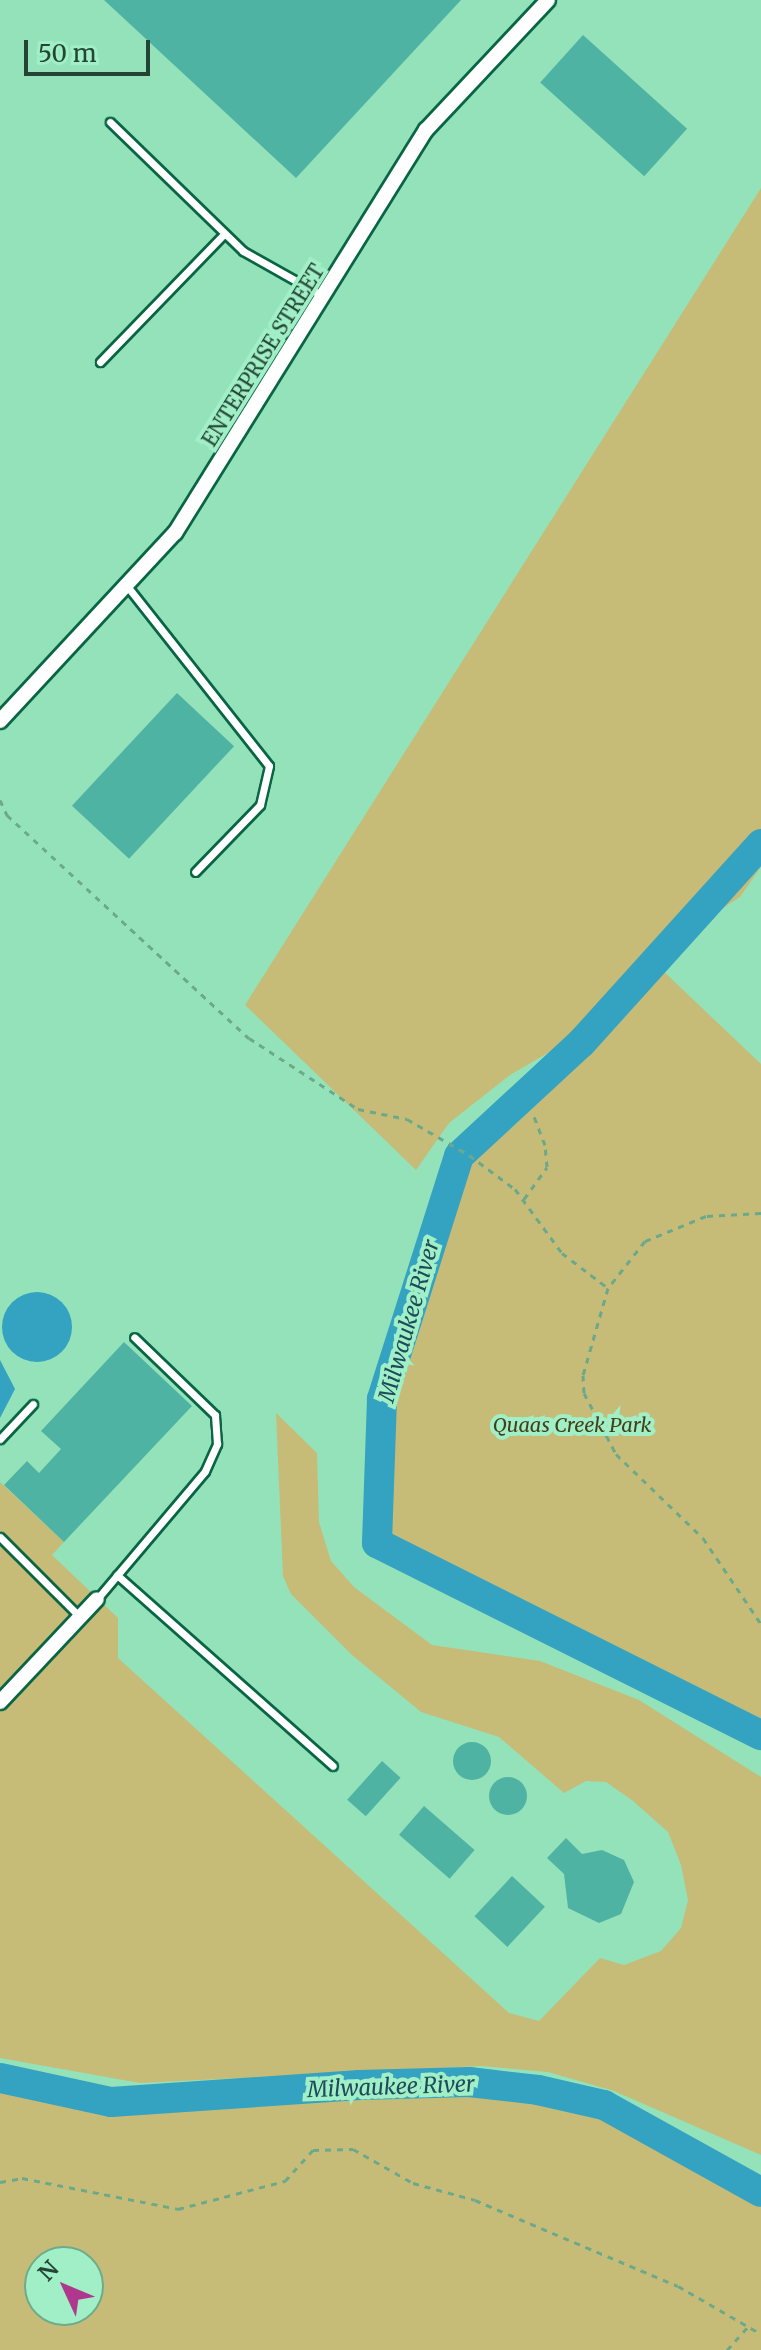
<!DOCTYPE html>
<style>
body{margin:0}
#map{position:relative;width:761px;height:2350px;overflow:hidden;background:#93e2ba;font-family:Merriweather,serif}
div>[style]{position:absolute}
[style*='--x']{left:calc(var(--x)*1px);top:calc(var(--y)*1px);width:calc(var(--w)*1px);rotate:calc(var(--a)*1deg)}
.green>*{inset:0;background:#c6bc78}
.water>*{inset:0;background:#34a2c1}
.round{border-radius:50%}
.river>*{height:30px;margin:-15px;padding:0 15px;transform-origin:15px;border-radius:15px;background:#34a2c1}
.building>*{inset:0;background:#4fb3a3;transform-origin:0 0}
.path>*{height:3px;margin-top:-1.5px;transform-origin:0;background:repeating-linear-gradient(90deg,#6ba98a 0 6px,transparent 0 12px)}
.roads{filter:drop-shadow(2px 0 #096543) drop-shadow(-2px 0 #096543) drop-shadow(0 2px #096543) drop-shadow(0 -2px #096543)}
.lane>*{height:7px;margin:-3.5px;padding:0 3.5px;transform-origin:3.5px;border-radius:3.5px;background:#fff}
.street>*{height:14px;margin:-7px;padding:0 7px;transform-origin:7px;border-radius:7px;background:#fff}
span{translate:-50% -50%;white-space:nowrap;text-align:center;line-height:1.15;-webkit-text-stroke:8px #a0efc6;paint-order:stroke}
.street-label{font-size:20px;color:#244535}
.park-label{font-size:20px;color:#443f1a;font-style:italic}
.water-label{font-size:22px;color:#1e4b59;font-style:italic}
.north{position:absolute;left:24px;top:2246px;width:80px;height:80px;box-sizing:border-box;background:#a0efc6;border:2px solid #6eab8c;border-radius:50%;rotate:314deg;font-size:22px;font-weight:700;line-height:32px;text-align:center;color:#244535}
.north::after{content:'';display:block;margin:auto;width:28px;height:36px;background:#af388e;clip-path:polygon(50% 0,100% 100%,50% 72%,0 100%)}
.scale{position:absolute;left:24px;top:40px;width:126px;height:36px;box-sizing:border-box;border:4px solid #244535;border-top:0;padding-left:10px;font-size:24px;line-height:28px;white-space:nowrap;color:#244535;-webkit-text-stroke:6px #a0efc6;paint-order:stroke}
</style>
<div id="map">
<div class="green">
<div style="clip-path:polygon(761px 188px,761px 867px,740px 897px,706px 919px,660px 968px,761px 1064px,761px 1735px,377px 1543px,382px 1399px,459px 1156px,582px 1033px,510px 1075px,449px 1123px,416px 1170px,245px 1005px)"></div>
<div style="clip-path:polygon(276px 1413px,317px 1453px,319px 1522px,331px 1561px,354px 1587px,432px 1645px,540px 1661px,639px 1700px,761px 1777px,761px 2155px,614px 2091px,548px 2072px,481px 2066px,140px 2083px,0 2058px,0 1482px,64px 1542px,52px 1555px,118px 1618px,118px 1658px,509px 2013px,539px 2021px,600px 1958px,624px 1965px,661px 1951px,681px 1928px,688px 1900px,681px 1865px,668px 1832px,633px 1801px,606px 1782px,586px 1781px,564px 1793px,499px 1737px,421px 1712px,352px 1655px,291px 1594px,283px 1576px)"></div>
<div style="clip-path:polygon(evenodd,0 2078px,111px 2102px,469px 2082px,604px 2105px,761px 2192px,761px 2350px,0 2350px,0 2078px,40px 2262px,88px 2262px,88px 2310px,40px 2310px,40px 2262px)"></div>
</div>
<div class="water">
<div class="round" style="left:2px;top:1292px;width:70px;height:70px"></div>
<div style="clip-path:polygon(0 1360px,15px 1389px,0 1418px)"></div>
</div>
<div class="river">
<div style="--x:761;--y:844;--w:268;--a:132.1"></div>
<div style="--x:581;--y:1043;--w:166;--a:137.2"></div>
<div style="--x:459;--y:1156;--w:255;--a:107.6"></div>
<div style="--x:382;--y:1399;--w:144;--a:92"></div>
<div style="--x:377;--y:1543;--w:429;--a:26.6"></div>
<div style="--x:0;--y:2078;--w:114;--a:12.2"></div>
<div style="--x:111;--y:2102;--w:249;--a:-3.9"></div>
<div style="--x:359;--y:2085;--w:110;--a:-1.6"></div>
<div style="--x:469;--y:2082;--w:69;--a:6.6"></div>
<div style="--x:538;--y:2090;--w:68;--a:12.8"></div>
<div style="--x:604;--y:2105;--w:179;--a:29"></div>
</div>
<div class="building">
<div style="clip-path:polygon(104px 0,461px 0,296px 178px)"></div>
<div style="left:583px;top:35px;width:140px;height:64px;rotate:42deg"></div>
<div style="left:177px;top:693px;width:78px;height:154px;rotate:43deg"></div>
<div style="clip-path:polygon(124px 1342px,192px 1406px,64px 1542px,4px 1485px,27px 1461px,39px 1473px,61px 1449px,41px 1431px)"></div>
<div class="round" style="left:453px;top:1742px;width:38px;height:38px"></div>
<div style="left:382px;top:1761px;width:25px;height:52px;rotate:42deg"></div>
<div class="round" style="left:489px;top:1777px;width:38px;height:38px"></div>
<div style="left:424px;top:1806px;width:67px;height:38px;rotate:41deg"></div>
<div style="clip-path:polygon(566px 1838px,582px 1854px,602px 1850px,624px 1860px,634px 1882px,621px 1914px,599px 1923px,568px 1908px,564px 1874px,547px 1858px)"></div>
<div style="left:512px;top:1876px;width:45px;height:55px;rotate:43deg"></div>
</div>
<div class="path">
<div style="--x:0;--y:800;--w:17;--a:65"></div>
<div style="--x:7;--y:815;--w:329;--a:42.7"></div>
<div style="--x:249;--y:1038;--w:130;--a:33.1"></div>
<div style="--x:358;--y:1109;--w:50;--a:11.5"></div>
<div style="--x:407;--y:1119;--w:72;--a:30.1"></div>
<div style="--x:469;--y:1155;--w:57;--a:36.5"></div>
<div style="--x:515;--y:1189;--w:79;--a:53.7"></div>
<div style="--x:562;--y:1253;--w:58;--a:37.3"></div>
<div style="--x:524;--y:1199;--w:39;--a:-54"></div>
<div style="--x:547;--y:1167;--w:22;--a:-95"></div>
<div style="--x:545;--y:1145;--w:33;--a:-111"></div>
<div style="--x:761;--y:1213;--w:55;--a:176.9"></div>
<div style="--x:706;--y:1216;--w:66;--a:157.7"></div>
<div style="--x:645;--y:1241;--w:60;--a:128.2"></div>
<div style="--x:608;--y:1288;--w:91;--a:106"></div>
<div style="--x:583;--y:1375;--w:18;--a:87"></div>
<div style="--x:584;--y:1393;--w:69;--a:62.3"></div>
<div style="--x:616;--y:1454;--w:121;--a:44"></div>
<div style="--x:703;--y:1538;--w:104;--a:56"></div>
<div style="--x:0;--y:2182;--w:22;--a:-10"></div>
<div style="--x:22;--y:2178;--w:159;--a:11.2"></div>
<div style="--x:178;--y:2209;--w:111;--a:-14.7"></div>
<div style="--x:285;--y:2181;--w:42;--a:-47.9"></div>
<div style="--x:313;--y:2150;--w:40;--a:-1.4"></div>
<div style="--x:353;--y:2149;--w:69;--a:29.5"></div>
<div style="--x:413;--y:2183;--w:64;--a:15.3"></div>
<div style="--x:475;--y:2200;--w:220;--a:23"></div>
<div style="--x:678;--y:2286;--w:96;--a:30"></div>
<div style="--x:727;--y:2350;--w:30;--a:-48"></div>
</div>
<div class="roads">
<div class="lane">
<div style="--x:110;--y:122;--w:185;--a:44.1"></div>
<div style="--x:243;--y:251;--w:92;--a:29.4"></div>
<div style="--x:100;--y:362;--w:178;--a:-45.9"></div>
<div style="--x:127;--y:586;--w:229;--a:51.7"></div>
<div style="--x:269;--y:766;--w:40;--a:103"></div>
<div style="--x:260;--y:805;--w:93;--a:134.1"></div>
<div style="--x:0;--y:1439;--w:48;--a:-46.7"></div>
<div style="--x:0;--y:1537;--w:113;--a:45"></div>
<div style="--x:117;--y:1575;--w:288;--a:41.5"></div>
<div style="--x:97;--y:1599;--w:167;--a:-49.8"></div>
<div style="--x:205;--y:1471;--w:30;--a:-66"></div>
<div style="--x:217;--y:1444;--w:29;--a:-94"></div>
<div style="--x:215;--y:1415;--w:112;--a:-136.1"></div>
</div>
<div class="street">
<div style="--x:0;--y:721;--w:257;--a:-47.1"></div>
<div style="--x:175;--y:533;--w:475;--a:-58.1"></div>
<div style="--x:426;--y:130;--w:178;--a:-46.8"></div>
<div style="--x:0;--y:1702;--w:141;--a:-46.7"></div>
</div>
</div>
<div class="street-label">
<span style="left:263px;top:355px;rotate:-58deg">ENTERPRISE STREET</span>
</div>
<div class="park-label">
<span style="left:572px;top:1424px">Quaas Creek Park</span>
</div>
<div class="water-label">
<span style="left:409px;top:1321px;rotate:-74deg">Milwaukee River</span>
<span style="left:391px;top:2087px;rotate:-2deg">Milwaukee River</span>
</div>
<div class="north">N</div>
<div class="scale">50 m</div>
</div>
